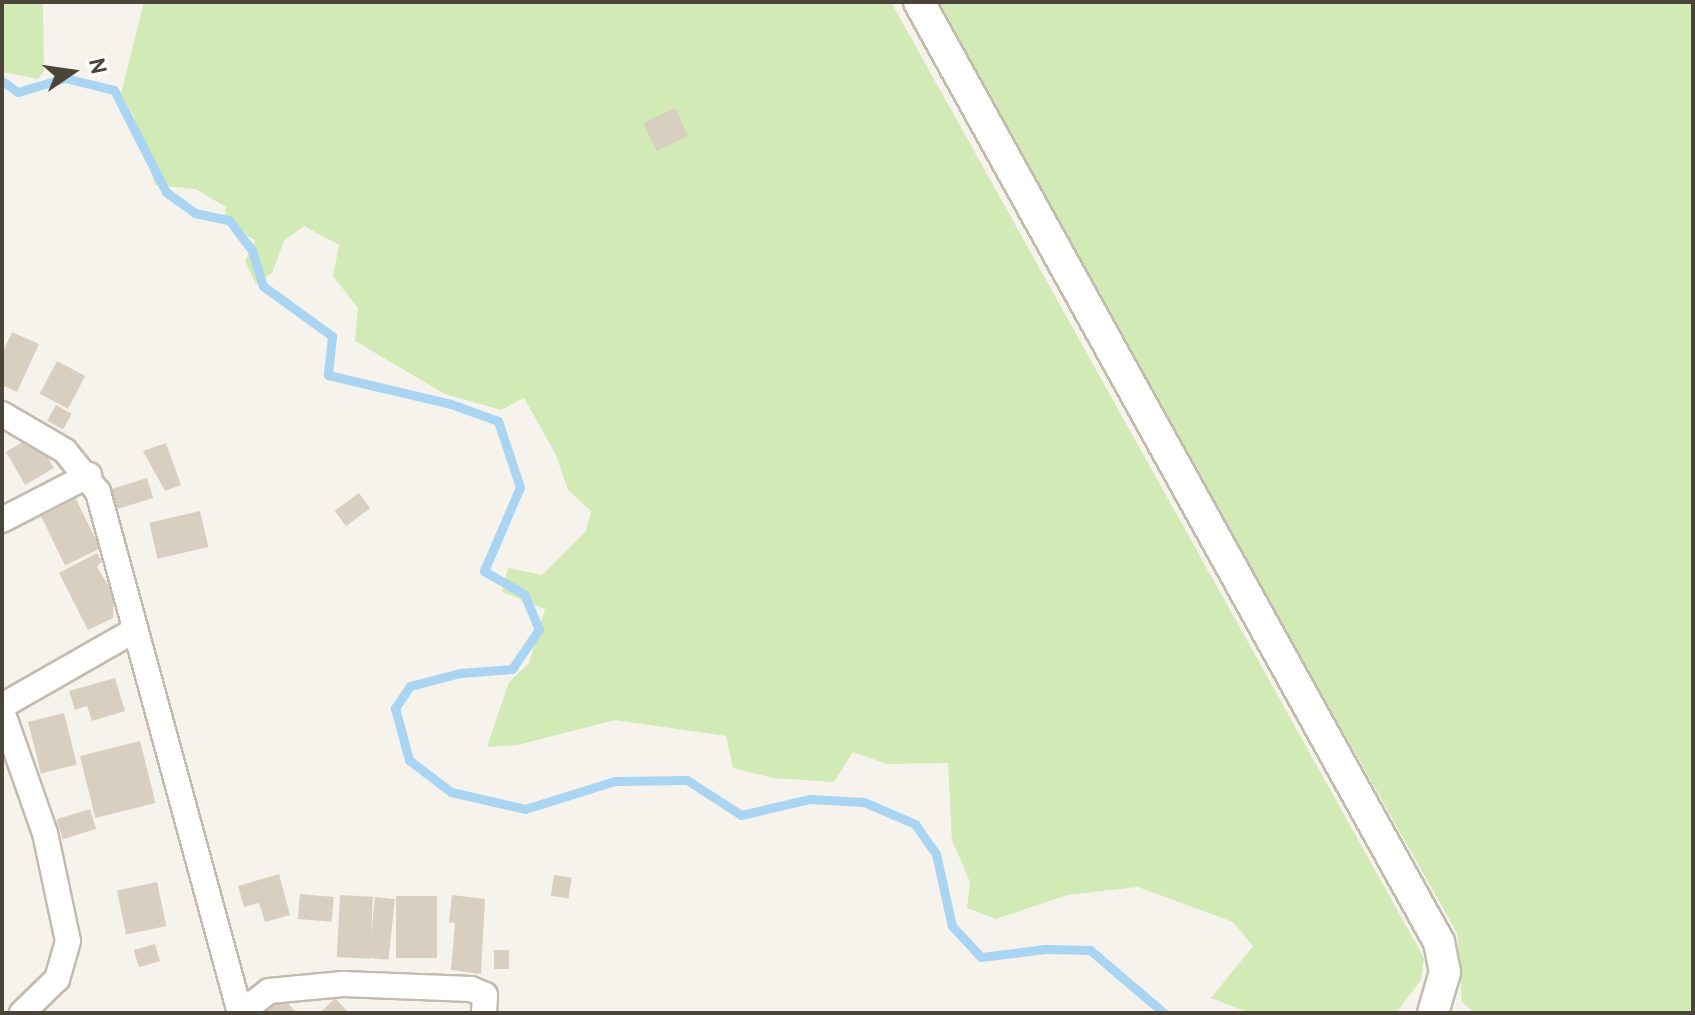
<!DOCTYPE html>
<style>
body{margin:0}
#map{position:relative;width:1695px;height:1015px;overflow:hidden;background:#f6f3ec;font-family:Overpass,sans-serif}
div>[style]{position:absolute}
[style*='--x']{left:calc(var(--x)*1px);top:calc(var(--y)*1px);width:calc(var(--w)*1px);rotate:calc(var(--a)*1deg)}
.green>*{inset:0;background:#d2eab5}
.stream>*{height:9px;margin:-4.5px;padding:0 4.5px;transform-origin:4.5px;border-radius:4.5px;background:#a9d4f2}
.building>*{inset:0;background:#d8cfc1;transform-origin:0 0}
.roads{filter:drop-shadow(2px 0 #c2bbae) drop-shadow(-2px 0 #c2bbae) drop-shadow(0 2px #c2bbae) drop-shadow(0 -2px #c2bbae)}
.minor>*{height:24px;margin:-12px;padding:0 12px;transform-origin:12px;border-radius:12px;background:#fff}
.tertiary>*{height:30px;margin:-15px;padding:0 15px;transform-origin:15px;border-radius:15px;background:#fff}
span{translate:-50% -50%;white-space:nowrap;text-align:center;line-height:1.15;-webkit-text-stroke:7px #fff;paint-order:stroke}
.frame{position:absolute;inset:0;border:4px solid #4b4439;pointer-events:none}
.north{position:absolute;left:32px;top:32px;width:80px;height:80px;-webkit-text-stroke:6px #fff;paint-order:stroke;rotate:77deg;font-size:22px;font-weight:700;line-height:32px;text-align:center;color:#4b4439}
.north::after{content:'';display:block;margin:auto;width:28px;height:36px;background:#4b4439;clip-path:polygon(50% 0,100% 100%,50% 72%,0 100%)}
</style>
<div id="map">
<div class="green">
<div style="clip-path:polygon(2px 2px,43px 2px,44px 71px,38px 79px,2px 72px)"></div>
<div style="clip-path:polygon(144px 2px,891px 2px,1424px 958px,1421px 980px,1396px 1013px,1250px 1013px,1211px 998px,1253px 946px,1233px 922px,1138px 887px,1067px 895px,996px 919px,967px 908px,970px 882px,952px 840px,948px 763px,887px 764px,853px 752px,834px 782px,773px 778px,733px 768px,726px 736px,615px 720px,518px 745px,487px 747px,509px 682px,529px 663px,545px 609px,502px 592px,508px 568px,542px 575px,586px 531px,591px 511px,568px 490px,556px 455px,524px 398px,501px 410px,445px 394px,355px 341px,358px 308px,333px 276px,339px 245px,304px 226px,284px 241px,272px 273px,256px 284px,245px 261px,255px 240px,223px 223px,226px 207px,195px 189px,155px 185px,134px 117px,121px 94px)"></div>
<div style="clip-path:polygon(930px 2px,1693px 2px,1693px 1013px,1475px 1013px,1462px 1002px,1457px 933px)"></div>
</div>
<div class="stream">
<div style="--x:2;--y:81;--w:19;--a:35"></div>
<div style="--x:18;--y:92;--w:49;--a:-16.6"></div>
<div style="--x:65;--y:78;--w:50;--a:13.8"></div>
<div style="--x:114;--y:90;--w:114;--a:63"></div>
<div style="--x:166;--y:192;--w:36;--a:36"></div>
<div style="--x:195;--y:213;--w:35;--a:12"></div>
<div style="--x:229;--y:220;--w:38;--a:53"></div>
<div style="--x:252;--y:250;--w:38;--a:73"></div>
<div style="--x:263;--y:286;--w:85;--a:35.9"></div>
<div style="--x:332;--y:336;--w:39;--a:96"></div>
<div style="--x:328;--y:375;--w:126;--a:13.3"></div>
<div style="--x:451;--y:404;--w:50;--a:19.9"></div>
<div style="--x:498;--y:421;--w:70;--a:71.6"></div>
<div style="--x:520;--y:487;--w:91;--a:113.2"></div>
<div style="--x:484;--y:571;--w:46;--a:29.9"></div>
<div style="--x:524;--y:594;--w:38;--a:67"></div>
<div style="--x:539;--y:629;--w:48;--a:124"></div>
<div style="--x:512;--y:669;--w:52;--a:175.6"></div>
<div style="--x:460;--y:673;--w:52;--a:165.4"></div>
<div style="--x:410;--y:686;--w:27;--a:124"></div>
<div style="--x:395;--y:708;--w:54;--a:74.9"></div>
<div style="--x:409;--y:760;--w:53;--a:37.3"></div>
<div style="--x:451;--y:792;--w:76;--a:12.9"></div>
<div style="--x:525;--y:809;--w:94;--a:-17.3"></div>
<div style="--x:615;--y:781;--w:72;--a:-0.8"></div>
<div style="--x:687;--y:780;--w:64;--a:32.9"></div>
<div style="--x:741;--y:815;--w:71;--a:-13.1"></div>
<div style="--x:810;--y:799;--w:54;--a:3.2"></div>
<div style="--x:864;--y:802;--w:56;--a:23.3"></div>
<div style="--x:915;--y:824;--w:37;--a:55"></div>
<div style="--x:936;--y:854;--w:74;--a:77.5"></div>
<div style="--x:952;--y:926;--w:42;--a:46.9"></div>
<div style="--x:981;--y:957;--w:64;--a:-7.1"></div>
<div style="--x:1045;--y:949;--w:45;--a:1.3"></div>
<div style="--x:1090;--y:950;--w:97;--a:40.4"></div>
</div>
<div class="building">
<div style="left:675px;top:108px;width:31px;height:35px;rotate:65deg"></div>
<div style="clip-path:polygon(12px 332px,39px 344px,17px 392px,2px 385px,2px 354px)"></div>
<div style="left:57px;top:361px;width:32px;height:37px;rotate:28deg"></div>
<div style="left:56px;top:405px;width:18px;height:18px;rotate:29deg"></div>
<div style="clip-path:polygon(24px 441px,44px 451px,54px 468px,25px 485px,6px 452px)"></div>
<div style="clip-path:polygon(166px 443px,181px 485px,165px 491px,143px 451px)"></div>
<div style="left:147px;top:478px;width:21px;height:39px;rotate:73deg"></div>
<div style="left:359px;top:493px;width:19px;height:30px;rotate:54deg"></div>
<div style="left:76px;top:499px;width:55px;height:39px;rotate:64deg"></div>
<div style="left:200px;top:511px;width:37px;height:52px;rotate:77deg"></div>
<div style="clip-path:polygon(97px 553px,102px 561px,97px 567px,114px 595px,113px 618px,88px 630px,59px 573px)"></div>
<div style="clip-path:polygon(115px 678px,125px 711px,92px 721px,87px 706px,75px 710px,69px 691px)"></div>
<div style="left:64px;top:713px;width:53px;height:37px;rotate:76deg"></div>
<div style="left:140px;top:741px;width:64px;height:62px;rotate:76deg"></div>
<div style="left:90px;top:809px;width:21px;height:35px;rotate:73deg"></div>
<div style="clip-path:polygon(279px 874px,290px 915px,265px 922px,259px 903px,244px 907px,238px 886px)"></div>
<div style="left:554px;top:875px;width:18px;height:21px;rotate:9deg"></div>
<div style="left:157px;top:882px;width:45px;height:41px;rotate:78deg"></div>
<div style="left:300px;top:894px;width:34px;height:25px;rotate:5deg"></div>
<div style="left:340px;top:895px;width:33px;height:62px;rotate:3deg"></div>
<div style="clip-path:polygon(452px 895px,485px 899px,481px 974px,451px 970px,455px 923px,449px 922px)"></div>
<div style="left:396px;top:896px;width:41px;height:62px"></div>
<div style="left:375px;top:897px;width:20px;height:61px;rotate:6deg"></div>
<div style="left:155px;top:944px;width:18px;height:22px;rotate:74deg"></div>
<div style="left:494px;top:950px;width:15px;height:19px"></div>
<div style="clip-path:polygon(278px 993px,297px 1013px,258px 1013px)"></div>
<div style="clip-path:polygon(335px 998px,349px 1013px,320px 1013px)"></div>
</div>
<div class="roads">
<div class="minor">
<div style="--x:2;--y:414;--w:73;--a:30.4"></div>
<div style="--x:65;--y:451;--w:53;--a:51.2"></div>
<div style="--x:98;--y:492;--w:540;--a:74.75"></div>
<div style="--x:2;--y:520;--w:98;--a:-27.3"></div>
<div style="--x:2;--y:706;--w:153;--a:-29.7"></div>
<div style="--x:2;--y:711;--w:129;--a:70.6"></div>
<div style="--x:45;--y:833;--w:110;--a:78"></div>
<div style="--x:68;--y:941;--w:40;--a:106"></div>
<div style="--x:57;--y:979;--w:49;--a:135.8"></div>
<div style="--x:240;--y:1013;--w:36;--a:-37"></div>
<div style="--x:269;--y:991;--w:74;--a:-5.4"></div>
<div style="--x:343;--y:984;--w:128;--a:2.2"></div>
<div style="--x:471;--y:989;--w:15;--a:23"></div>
<div style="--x:485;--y:995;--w:18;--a:93"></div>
</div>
<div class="tertiary">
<div style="--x:919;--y:2;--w:1074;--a:61.05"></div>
<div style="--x:1439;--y:942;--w:31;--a:79"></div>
<div style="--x:1445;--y:972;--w:43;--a:106.3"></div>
</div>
</div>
<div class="frame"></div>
<div class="north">N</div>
</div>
